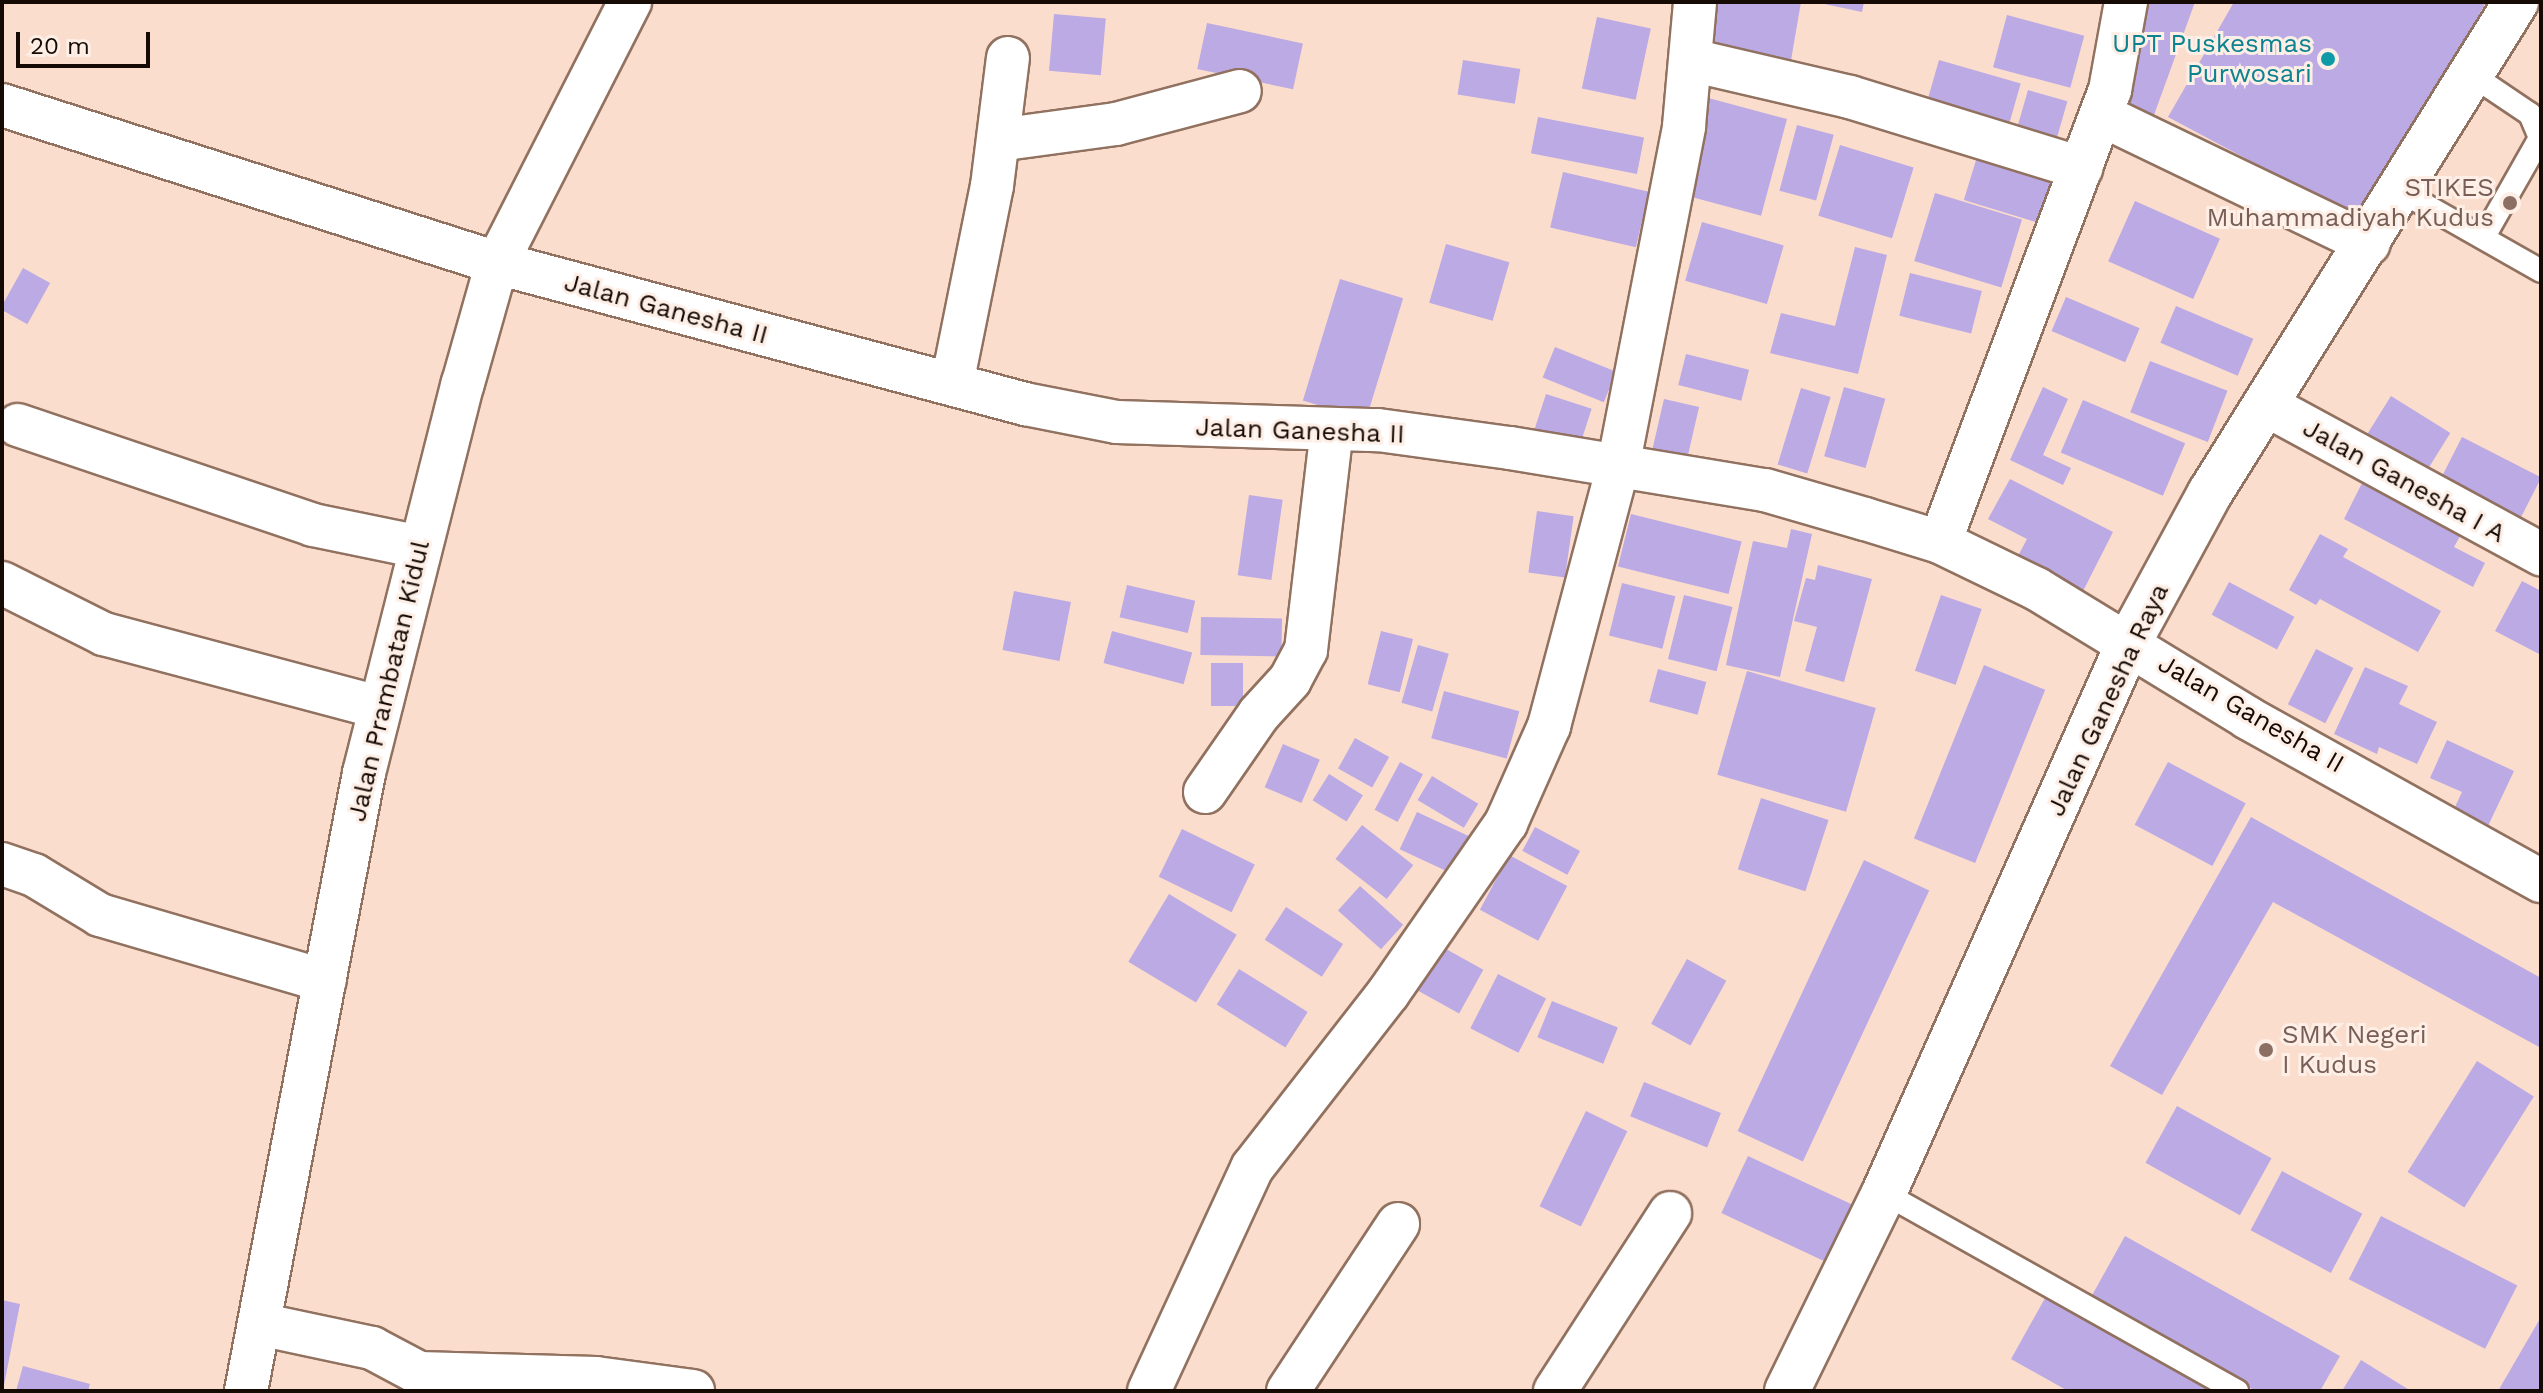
<!DOCTYPE html>
<style>
body{margin:0}
#map{position:relative;width:2543px;height:1393px;overflow:hidden;background:#fbddcd;font-family:"Work Sans",sans-serif}
div>[style]{position:absolute}
[style*='--x']{left:calc(var(--x)*1px);top:calc(var(--y)*1px);width:calc(var(--w)*1px);rotate:calc(var(--a)*1deg)}
.building>*{inset:0;background:#bbaae4;transform-origin:0 0}
.roads{filter:drop-shadow(2px 0 #91715f) drop-shadow(-2px 0 #91715f) drop-shadow(0 2px #91715f) drop-shadow(0 -2px #91715f)}
.lane>*{height:22px;margin:-11px;padding:0 11px;transform-origin:11px;border-radius:11px;background:#fff}
.street>*{height:42px;margin:-21px;padding:0 21px;transform-origin:21px;border-radius:21px;background:#fff}
.secondary>*{height:44px;margin:-22px;padding:0 22px;transform-origin:22px;border-radius:22px;background:#fff}
.dots>*{width:22px;height:22px;translate:-50% -50%;box-sizing:border-box;border:4px solid #fdeee6;border-radius:50%}
span{translate:-50% -50%;white-space:nowrap;text-align:center;line-height:1.15;-webkit-text-stroke:6px #fdeee6;paint-order:stroke}
.culture-label{font-size:26px;color:#0d838f}
.right{translate:-100% -50%;text-align:right}
.education-label{font-size:26px;color:#785e54}
.left{translate:0 -50%;text-align:left}
.street-label{font-size:26px;color:#150a04}
.frame{position:absolute;inset:0;border:4px solid #150a04;pointer-events:none}
.scale{position:absolute;left:16px;top:32px;width:134px;height:36px;box-sizing:border-box;border:4px solid #150a04;border-top:0;padding-left:10px;font-size:24px;line-height:28px;white-space:nowrap;color:#150a04;-webkit-text-stroke:6px #fdeee6;paint-order:stroke}
</style>
<div id="map">
<div class="building">
<div style="clip-path:polygon(1707px 2px,1801px 2px,1790px 66px,1698px 50px)"></div>
<div style="clip-path:polygon(1815px 2px,1864px 2px,1862px 12px)"></div>
<div style="clip-path:polygon(2134px 2px,2195px 2px,2154px 115px,2111px 100px)"></div>
<div style="clip-path:polygon(2234px 2px,2486px 2px,2365px 222px,2168px 117px)"></div>
<div style="left:1054px;top:14px;width:52px;height:57px;rotate:5deg"></div>
<div style="left:2007px;top:15px;width:80px;height:54px;rotate:15deg"></div>
<div style="left:1597px;top:17px;width:55px;height:73px;rotate:12deg"></div>
<div style="left:1207px;top:23px;width:98px;height:47px;rotate:12deg"></div>
<div style="left:1463px;top:60px;width:58px;height:35px;rotate:9deg"></div>
<div style="left:1939px;top:60px;width:85px;height:59px;rotate:16deg"></div>
<div style="left:2028px;top:90px;width:41px;height:50px;rotate:16deg"></div>
<div style="left:1701px;top:96px;width:89px;height:100px;rotate:15deg"></div>
<div style="left:1538px;top:117px;width:108px;height:37px;rotate:11deg"></div>
<div style="left:1797px;top:125px;width:38px;height:68px;rotate:15deg"></div>
<div style="left:1840px;top:145px;width:77px;height:74px;rotate:17deg"></div>
<div style="left:1977px;top:157px;width:78px;height:45px;rotate:17deg"></div>
<div style="left:1563px;top:172px;width:88px;height:57px;rotate:13deg"></div>
<div style="left:1935px;top:193px;width:91px;height:71px;rotate:17deg"></div>
<div style="left:2135px;top:201px;width:93px;height:66px;rotate:24deg"></div>
<div style="left:1702px;top:222px;width:85px;height:61px;rotate:16deg"></div>
<div style="left:1446px;top:244px;width:66px;height:61px;rotate:16deg"></div>
<div style="clip-path:polygon(1855px 247px,1887px 255px,1858px 374px,1770px 353px,1781px 313px,1835px 326px)"></div>
<div style="left:23px;top:268px;width:31px;height:47px;rotate:29deg"></div>
<div style="left:1910px;top:273px;width:74px;height:44px;rotate:14deg"></div>
<div style="left:1340px;top:279px;width:66px;height:127px;rotate:17deg"></div>
<div style="left:2066px;top:297px;width:80px;height:37px;rotate:23deg"></div>
<div style="left:2176px;top:306px;width:84px;height:40px;rotate:23deg"></div>
<div style="left:1555px;top:347px;width:66px;height:33px;rotate:22deg"></div>
<div style="left:1686px;top:354px;width:65px;height:32px;rotate:14deg"></div>
<div style="left:2150px;top:361px;width:83px;height:55px;rotate:21deg"></div>
<div style="left:1844px;top:387px;width:43px;height:72px;rotate:16deg"></div>
<div style="clip-path:polygon(2043px 387px,2068px 399px,2043px 455px,2071px 468px,2063px 485px,2010px 460px)"></div>
<div style="left:1801px;top:388px;width:31px;height:80px;rotate:17deg"></div>
<div style="left:1546px;top:394px;width:48px;height:47px;rotate:18deg"></div>
<div style="left:2391px;top:396px;width:70px;height:50px;rotate:32deg"></div>
<div style="left:1664px;top:399px;width:36px;height:65px;rotate:13deg"></div>
<div style="left:2083px;top:400px;width:111px;height:57px;rotate:23deg"></div>
<div style="left:2462px;top:437px;width:89px;height:51px;rotate:27deg"></div>
<div style="clip-path:polygon(2365px 477px,2464px 529px,2454px 547px,2485px 563px,2473px 587px,2344px 519px)"></div>
<div style="clip-path:polygon(2010px 479px,2113px 532px,2076px 605px,2010px 571px,2027px 539px,1988px 519px)"></div>
<div style="left:1249px;top:495px;width:34px;height:81px;rotate:8deg"></div>
<div style="left:1537px;top:511px;width:37px;height:62px;rotate:8deg"></div>
<div style="left:1631px;top:514px;width:114px;height:54px;rotate:14deg"></div>
<div style="clip-path:polygon(1791px 529px,1812px 534px,1780px 677px,1726px 665px,1753px 541px,1787px 548px)"></div>
<div style="clip-path:polygon(2320px 534px,2348px 549px,2343px 557px,2441px 611px,2418px 652px,2320px 599px,2316px 605px,2289px 590px)"></div>
<div style="clip-path:polygon(1818px 565px,1872px 579px,1844px 682px,1805px 671px,1817px 627px,1794px 621px,1806px 578px,1815px 580px)"></div>
<div style="clip-path:polygon(2522px 581px,2541px 591px,2541px 655px,2495px 631px)"></div>
<div style="left:2229px;top:582px;width:74px;height:37px;rotate:28deg"></div>
<div style="left:1622px;top:583px;width:55px;height:54px;rotate:14deg"></div>
<div style="left:1127px;top:585px;width:70px;height:33px;rotate:13deg"></div>
<div style="left:1014px;top:591px;width:58px;height:60px;rotate:11deg"></div>
<div style="left:1684px;top:595px;width:50px;height:66px;rotate:14deg"></div>
<div style="left:1941px;top:595px;width:43px;height:80px;rotate:19deg"></div>
<div style="left:1201px;top:617px;width:81px;height:38px;rotate:1deg"></div>
<div style="left:1112px;top:631px;width:83px;height:33px;rotate:15deg"></div>
<div style="left:1381px;top:631px;width:33px;height:55px;rotate:14deg"></div>
<div style="left:1418px;top:645px;width:32px;height:60px;rotate:16deg"></div>
<div style="left:2316px;top:649px;width:42px;height:62px;rotate:27deg"></div>
<div style="left:1211px;top:663px;width:32px;height:43px"></div>
<div style="left:1984px;top:665px;width:66px;height:187px;rotate:22deg"></div>
<div style="clip-path:polygon(2365px 667px,2408px 686px,2399px 704px,2437px 722px,2417px 764px,2379px 747px,2377px 754px,2334px 734px)"></div>
<div style="left:1658px;top:669px;width:50px;height:34px;rotate:15deg"></div>
<div style="left:1747px;top:671px;width:134px;height:108px;rotate:16deg"></div>
<div style="left:1444px;top:691px;width:78px;height:49px;rotate:15deg"></div>
<div style="left:1355px;top:738px;width:39px;height:35px;rotate:29deg"></div>
<div style="clip-path:polygon(2447px 740px,2514px 771px,2488px 826px,2454px 809px,2462px 792px,2430px 778px)"></div>
<div style="left:1283px;top:744px;width:40px;height:47px;rotate:23deg"></div>
<div style="left:1400px;top:762px;width:26px;height:54px;rotate:28deg"></div>
<div style="left:2168px;top:762px;width:88px;height:71px;rotate:28deg"></div>
<div style="left:1329px;top:774px;width:40px;height:31px;rotate:32deg"></div>
<div style="left:1432px;top:776px;width:54px;height:28px;rotate:31deg"></div>
<div style="left:1761px;top:798px;width:71px;height:75px;rotate:18deg"></div>
<div style="left:1417px;top:812px;width:64px;height:41px;rotate:25deg"></div>
<div style="clip-path:polygon(2251px 817px,2541px 978px,2541px 1048px,2273px 902px,2162px 1095px,2110px 1066px)"></div>
<div style="left:1362px;top:825px;width:65px;height:43px;rotate:38deg"></div>
<div style="left:1535px;top:827px;width:51px;height:27px;rotate:28deg"></div>
<div style="left:1182px;top:829px;width:81px;height:53px;rotate:26deg"></div>
<div style="left:1509px;top:855px;width:66px;height:62px;rotate:28deg"></div>
<div style="left:1864px;top:860px;width:72px;height:299px;rotate:25deg"></div>
<div style="left:1360px;top:886px;width:58px;height:33px;rotate:42deg"></div>
<div style="left:1169px;top:894px;width:79px;height:79px;rotate:31deg"></div>
<div style="left:1286px;top:907px;width:68px;height:39px;rotate:33deg"></div>
<div style="left:1437px;top:944px;width:53px;height:50px;rotate:29deg"></div>
<div style="left:1687px;top:959px;width:45px;height:74px;rotate:29deg"></div>
<div style="left:1239px;top:969px;width:81px;height:42px;rotate:32deg"></div>
<div style="left:1498px;top:974px;width:54px;height:61px;rotate:27deg"></div>
<div style="left:1552px;top:1001px;width:71px;height:39px;rotate:22deg"></div>
<div style="left:2477px;top:1061px;width:67px;height:131px;rotate:32deg"></div>
<div style="left:1644px;top:1082px;width:83px;height:37px;rotate:22deg"></div>
<div style="left:2177px;top:1106px;width:108px;height:65px;rotate:29deg"></div>
<div style="left:1586px;top:1111px;width:46px;height:106px;rotate:26deg"></div>
<div style="left:1748px;top:1156px;width:122px;height:63px;rotate:25deg"></div>
<div style="left:2282px;top:1171px;width:91px;height:67px;rotate:28deg"></div>
<div style="left:2381px;top:1216px;width:153px;height:71px;rotate:27deg"></div>
<div style="clip-path:polygon(2125px 1236px,2340px 1356px,2320px 1391px,2256px 1391px,2090px 1299px)"></div>
<div style="clip-path:polygon(2049px 1291px,2228px 1391px,2068px 1391px,2011px 1359px)"></div>
<div style="clip-path:polygon(2px 1300px,20px 1304px,3px 1390px,2px 1390px)"></div>
<div style="clip-path:polygon(2541px 1317px,2541px 1391px,2498px 1391px)"></div>
<div style="clip-path:polygon(2361px 1360px,2411px 1391px,2342px 1391px)"></div>
<div style="clip-path:polygon(23px 1366px,90px 1384px,88px 1391px,16px 1391px)"></div>
</div>
<div class="roads">
<div class="lane">
<div style="--x:2472;--y:75;--w:70;--a:33.9"></div>
<div style="--x:2530;--y:114;--w:26;--a:67"></div>
<div style="--x:2540;--y:138;--w:112;--a:119.6"></div>
<div style="--x:2402;--y:192;--w:160;--a:29.6"></div>
<div style="--x:1884;--y:1193;--w:405;--a:29.3"></div>
</div>
<div class="street">
<div style="--x:1691;--y:60;--w:163;--a:13.1"></div>
<div style="--x:1850;--y:97;--w:242;--a:17.1"></div>
<div style="--x:2;--y:105;--w:520;--a:17.7"></div>
<div style="--x:497;--y:263;--w:547;--a:14.95"></div>
<div style="--x:1025;--y:404;--w:94;--a:11.1"></div>
<div style="--x:1117;--y:422;--w:261;--a:1.8"></div>
<div style="--x:1378;--y:430;--w:133;--a:7.8"></div>
<div style="--x:1510;--y:448;--w:258;--a:9.4"></div>
<div style="--x:1765;--y:490;--w:104;--a:16.2"></div>
<div style="--x:1865;--y:519;--w:78;--a:17"></div>
<div style="--x:1940;--y:542;--w:108;--a:25.9"></div>
<div style="--x:2037;--y:589;--w:247;--a:31.4"></div>
<div style="--x:2248;--y:718;--w:335;--a:29.1"></div>
<div style="--x:2101;--y:115;--w:297;--a:25.7"></div>
<div style="--x:998;--y:140;--w:119;--a:-7.7"></div>
<div style="--x:1116;--y:124;--w:128;--a:-14.9"></div>
<div style="--x:952;--y:384;--w:202;--a:-78.6"></div>
<div style="--x:992;--y:186;--w:129;--a:-82.9"></div>
<div style="--x:2268;--y:406;--w:311;--a:28.5"></div>
<div style="--x:18;--y:425;--w:311;--a:18.7"></div>
<div style="--x:313;--y:525;--w:109;--a:11.6"></div>
<div style="--x:1940;--y:542;--w:483;--a:-69.4"></div>
<div style="--x:2110;--y:90;--w:89;--a:-79.7"></div>
<div style="--x:2;--y:583;--w:114;--a:26.6"></div>
<div style="--x:104;--y:634;--w:285;--a:14.9"></div>
<div style="--x:1205;--y:792;--w:95;--a:-55.3"></div>
<div style="--x:1259;--y:714;--w:46;--a:-47.6"></div>
<div style="--x:1290;--y:680;--w:34;--a:-62"></div>
<div style="--x:1306;--y:650;--w:222;--a:-83.3"></div>
<div style="--x:2;--y:864;--w:34;--a:19"></div>
<div style="--x:34;--y:875;--w:77;--a:31.2"></div>
<div style="--x:100;--y:915;--w:234;--a:16.3"></div>
<div style="--x:259;--y:1324;--w:116;--a:12"></div>
<div style="--x:372;--y:1348;--w:53;--a:28"></div>
<div style="--x:419;--y:1373;--w:177;--a:1.6"></div>
<div style="--x:596;--y:1378;--w:98;--a:7.6"></div>
<div style="--x:246;--y:1391;--w:629;--a:-79.19"></div>
<div style="--x:364;--y:773;--w:402;--a:-75.8"></div>
<div style="--x:463;--y:383;--w:125;--a:-74.2"></div>
<div style="--x:497;--y:263;--w:293;--a:-63"></div>
<div style="--x:1149;--y:1391;--w:246;--a:-65.2"></div>
<div style="--x:1252;--y:1168;--w:223;--a:-52.1"></div>
<div style="--x:1389;--y:992;--w:206;--a:-55.3"></div>
<div style="--x:1506;--y:823;--w:106;--a:-66.1"></div>
<div style="--x:1549;--y:726;--w:268;--a:-75.1"></div>
<div style="--x:1618;--y:467;--w:347;--a:-79"></div>
<div style="--x:1684;--y:126;--w:124;--a:-84.9"></div>
<div style="--x:1288;--y:1391;--w:200;--a:-56.6"></div>
<div style="--x:1555;--y:1391;--w:212;--a:-57.1"></div>
</div>
<div class="secondary">
<div style="--x:1787;--y:1391;--w:220;--a:-63.9"></div>
<div style="--x:1884;--y:1193;--w:603;--a:-66.03"></div>
<div style="--x:2129;--y:642;--w:170;--a:-61.5"></div>
<div style="--x:2210;--y:493;--w:579;--a:-58.07"></div>
</div>
</div>
<div class="dots">
<div style="left:2328px;top:59px;background:#0f9aa8"></div>
<div style="left:2510px;top:203px;background:#8d6e63"></div>
<div style="left:2266px;top:1050px;background:#8d6e63"></div>
</div>
<div class="culture-label">
<span class="right" style="left:2312px;top:59px">UPT Puskesmas<br>Purwosari</span>
</div>
<div class="education-label">
<span class="right" style="left:2494px;top:203px">STIKES<br>Muhammadiyah Kudus</span>
<span class="left" style="left:2282px;top:1050px">SMK Negeri<br>I Kudus</span>
</div>
<div class="street-label">
<span style="left:666px;top:309px;rotate:15deg">Jalan Ganesha II</span>
<span style="left:1300px;top:431px;rotate:2deg">Jalan Ganesha II</span>
<span style="left:2404px;top:481px;rotate:29deg">Jalan Ganesha I A</span>
<span style="left:389px;top:681px;rotate:-77deg">Jalan Prambatan Kidul</span>
<span style="left:2108px;top:700px;rotate:-65deg">Jalan Ganesha Raya</span>
<span style="left:2251px;top:714px;rotate:30deg">Jalan Ganesha II</span>
</div>
<div class="frame"></div>
<div class="scale">20 m</div>
</div>
